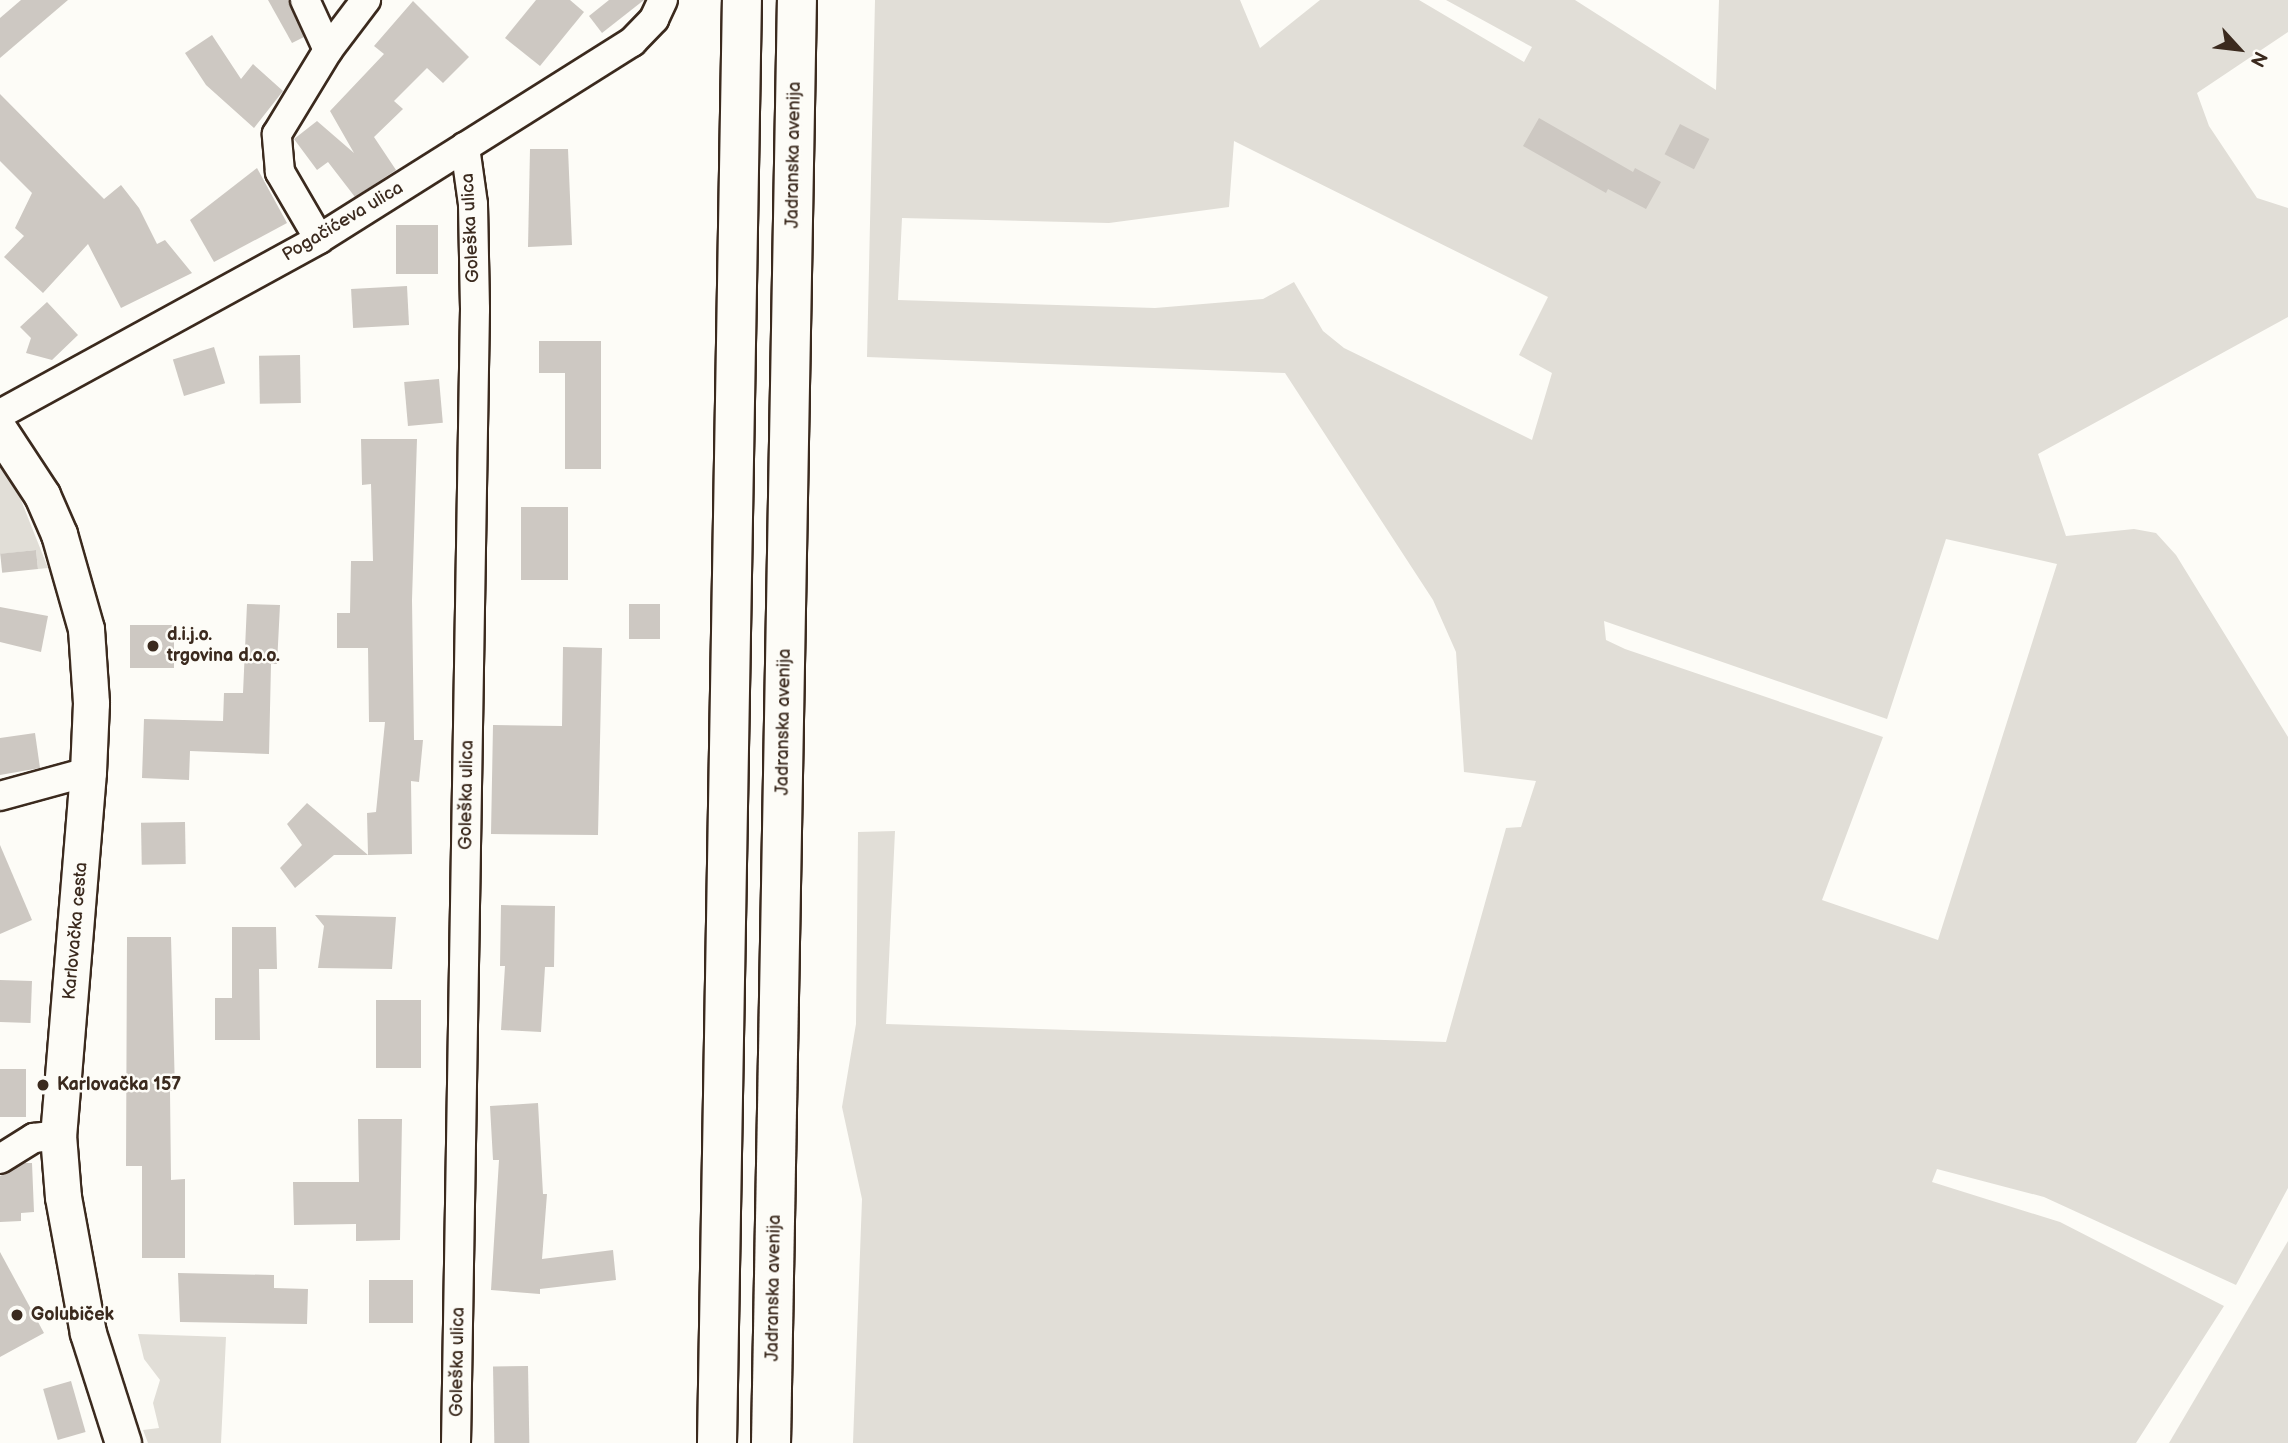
<!DOCTYPE html>
<meta charset="utf-8">
<style>
body{margin:0}
#map{position:relative;width:2288px;height:1443px;overflow:hidden;background:#fdfcf7;font-family:"Balsamiq Sans",sans-serif}
div>[style]{position:absolute}
[style*='--x']{left:calc(var(--x)*1px);top:calc(var(--y)*1px);width:calc(var(--w)*1px);rotate:calc(var(--a)*1deg)}
.green>*{inset:0;background:#e1ded7}
.building>*{inset:0;background:#cdc8c2;transform-origin:0 0}
.roads{filter:drop-shadow(2px 0 #3b2a1e) drop-shadow(-2px 0 #3b2a1e) drop-shadow(0 2px #3b2a1e) drop-shadow(0 -2px #3b2a1e)}
.minor>*{height:28px;margin:-14px;padding:0 14px;transform-origin:14px;border-radius:14px;background:#fdfcf7}
.tertiary>*{height:35px;margin:-17.5px;padding:0 17.5px;transform-origin:17.5px;border-radius:17.5px;background:#fdfcf7}
.secondary>*{height:38px;margin:-19px;padding:0 19px;transform-origin:19px;border-radius:19px;background:#fdfcf7}
.dots>*{width:19px;height:19px;translate:-50% -50%;box-sizing:border-box;border:4px solid #fdfcf7;border-radius:50%}
span{translate:-50% -50%;white-space:nowrap;text-align:center;line-height:1.15;-webkit-text-stroke:5px #fdfcf7;paint-order:stroke}
.street-label{font-size:18px;color:#3b2a1e}
.poi-label{font-size:18px;color:#3b2a1e;font-weight:700}
.left{translate:0 -50%;text-align:left}
.north{position:absolute;left:2204px;top:14px;width:70px;height:70px;-webkit-text-stroke:5px #fdfcf7;paint-order:stroke;rotate:117deg;font-size:19px;font-weight:700;line-height:28px;text-align:center;color:#3b2a1e}
.north::after{content:'';display:block;margin:auto;width:24px;height:32px;background:#3b2a1e;clip-path:polygon(50% 0,100% 100%,50% 72%,0 100%)}
</style>
<div id="map">
<div class="green">
<div style="clip-path:polygon(evenodd,875px 0,1240px 0,1260px 48px,1320px 0,1419px 0,1524px 62px,1532px 47px,1446px 0,1575px 0,1716px 90px,1719px 0,2288px 0,2288px 32px,2197px 93px,2209px 126px,2257px 198px,2288px 208px,2288px 317px,2038px 454px,2066px 536px,2134px 529px,2156px 533px,2176px 555px,2288px 737px,2288px 1188px,2236px 1285px,2044px 1197px,1937px 1169px,1932px 1182px,2060px 1222px,2224px 1306px,2136px 1443px,853px 1443px,862px 1199px,842px 1107px,856px 1024px,858px 832px,895px 831px,886px 1024px,1446px 1042px,1506px 828px,1521px 827px,1536px 781px,1464px 772px,1456px 652px,1433px 600px,1285px 373px,867px 357px,875px 0,1234px 141px,1548px 297px,1519px 355px,1552px 373px,1532px 440px,1344px 348px,1323px 331px,1294px 282px,1263px 299px,1155px 308px,898px 300px,902px 218px,1109px 223px,1229px 207px,1234px 141px,875px 0,1946px 539px,2057px 564px,1938px 940px,1822px 900px,1883px 737px,1625px 649px,1606px 640px,1604px 621px,1887px 719px,1946px 539px)"></div>
<div style="clip-path:polygon(0 461px,13px 480px,48px 568px,38px 569px,36px 550px,0 554px)"></div>
<div style="clip-path:polygon(2288px 1241px,2288px 1443px,2169px 1443px)"></div>
<div style="clip-path:polygon(138px 1334px,226px 1337px,221px 1443px,148px 1443px,143px 1430px,159px 1428px,153px 1403px,160px 1380px,144px 1359px)"></div>
</div>
<div class="building">
<div style="clip-path:polygon(21px 0,68px 0,0 58px,0 18px)"></div>
<div style="clip-path:polygon(268px 0,289px 0,304px 37px,292px 43px)"></div>
<div style="clip-path:polygon(536px 0,570px 0,584px 12px,540px 66px,505px 38px)"></div>
<div style="clip-path:polygon(609px 0,644px 0,602px 33px,589px 16px)"></div>
<div style="clip-path:polygon(413px 1px,469px 57px,443px 83px,427px 68px,394px 101px,403px 109px,374px 137px,396px 170px,355px 197px,328px 162px,317px 170px,294px 139px,317px 121px,354px 153px,330px 111px,384px 54px,374px 46px)"></div>
<div style="clip-path:polygon(212px 35px,241px 79px,253px 64px,283px 91px,254px 128px,206px 85px,185px 53px)"></div>
<div style="clip-path:polygon(0 94px,104px 199px,121px 185px,139px 208px,157px 244px,165px 240px,192px 273px,121px 308px,88px 244px,43px 293px,4px 257px,24px 236px,15px 228px,32px 193px,0 161px)"></div>
<div style="clip-path:polygon(1539px 118px,1633px 172px,1635px 168px,1661px 182px,1646px 209px,1608px 189px,1606px 193px,1523px 146px)"></div>
<div style="left:1680px;top:124px;width:33px;height:34px;rotate:27deg"></div>
<div style="clip-path:polygon(530px 149px,568px 149px,572px 245px,528px 247px)"></div>
<div style="clip-path:polygon(257px 168px,287px 223px,214px 262px,190px 220px)"></div>
<div style="left:396px;top:225px;width:42px;height:49px"></div>
<div style="left:407px;top:286px;width:39px;height:56px;rotate:87deg"></div>
<div style="clip-path:polygon(47px 302px,78px 335px,52px 360px,26px 353px,31px 338px,20px 327px)"></div>
<div style="clip-path:polygon(539px 341px,601px 341px,601px 469px,565px 469px,565px 373px,539px 373px)"></div>
<div style="left:214px;top:347px;width:38px;height:43px;rotate:73deg"></div>
<div style="left:300px;top:355px;width:48px;height:41px;rotate:89deg"></div>
<div style="left:439px;top:379px;width:44px;height:35px;rotate:85deg"></div>
<div style="clip-path:polygon(361px 439px,417px 439px,412px 600px,414px 740px,423px 740px,419px 782px,411px 781px,412px 854px,368px 855px,367px 813px,376px 812px,385px 722px,369px 722px,368px 648px,337px 648px,337px 613px,350px 613px,351px 561px,373px 561px,371px 484px,362px 485px)"></div>
<div style="left:521px;top:507px;width:47px;height:73px"></div>
<div style="left:36px;top:550px;width:19px;height:36px;rotate:84deg"></div>
<div style="clip-path:polygon(247px 604px,280px 605px,277px 664px,271px 664px,269px 754px,190px 751px,189px 780px,142px 778px,144px 719px,223px 721px,224px 693px,243px 693px)"></div>
<div style="left:629px;top:604px;width:31px;height:35px"></div>
<div style="clip-path:polygon(0 607px,48px 616px,41px 652px,0 642px)"></div>
<div style="left:130px;top:625px;width:44px;height:43px"></div>
<div style="clip-path:polygon(563px 647px,602px 648px,598px 835px,491px 834px,493px 725px,562px 726px)"></div>
<div style="clip-path:polygon(35px 733px,40px 768px,0 775px,0 738px)"></div>
<div style="clip-path:polygon(307px 803px,368px 855px,334px 855px,295px 888px,280px 868px,302px 845px,287px 824px)"></div>
<div style="left:185px;top:822px;width:42px;height:44px;rotate:89deg"></div>
<div style="clip-path:polygon(0 845px,32px 920px,0 934px)"></div>
<div style="clip-path:polygon(501px 905px,555px 906px,554px 967px,545px 967px,541px 1032px,501px 1030px,505px 966px,500px 966px)"></div>
<div style="clip-path:polygon(315px 915px,396px 917px,392px 969px,318px 968px,324px 926px)"></div>
<div style="clip-path:polygon(232px 927px,276px 927px,277px 969px,259px 969px,260px 1040px,215px 1040px,215px 998px,232px 998px)"></div>
<div style="clip-path:polygon(127px 937px,171px 937px,175px 1091px,170px 1091px,171px 1180px,185px 1179px,185px 1258px,142px 1258px,142px 1166px,126px 1166px)"></div>
<div style="left:0;top:980px;width:32px;height:42px;rotate:2deg"></div>
<div style="left:376px;top:1000px;width:45px;height:68px"></div>
<div style="left:0;top:1069px;width:26px;height:48px"></div>
<div style="clip-path:polygon(538px 1103px,543px 1194px,547px 1194px,542px 1259px,613px 1250px,616px 1280px,540px 1289px,540px 1294px,491px 1290px,499px 1160px,493px 1160px,490px 1106px)"></div>
<div style="clip-path:polygon(358px 1119px,402px 1119px,400px 1240px,356px 1241px,356px 1224px,294px 1225px,293px 1182px,359px 1182px)"></div>
<div style="clip-path:polygon(25px 1163px,32px 1163px,34px 1212px,21px 1213px,21px 1221px,0 1222px,0 1176px)"></div>
<div style="clip-path:polygon(0 1252px,44px 1333px,0 1357px)"></div>
<div style="clip-path:polygon(178px 1273px,274px 1275px,274px 1288px,308px 1289px,307px 1324px,180px 1322px)"></div>
<div style="left:369px;top:1280px;width:44px;height:43px"></div>
<div style="left:528px;top:1366px;width:77px;height:35px;rotate:89deg"></div>
<div style="left:71px;top:1381px;width:53px;height:29px;rotate:74deg"></div>
</div>
<div class="roads">
<div class="minor">
<div style="--x:305;--y:0;--w:55;--a:65.3"></div>
<div style="--x:319;--y:239;--w:78;--a:-120.2"></div>
<div style="--x:280;--y:172;--w:38;--a:-95"></div>
<div style="--x:277;--y:134;--w:98;--a:-58.7"></div>
<div style="--x:328;--y:50;--w:63;--a:-52.8"></div>
<div style="--x:0;--y:414;--w:364;--a:-28.7"></div>
<div style="--x:319;--y:239;--w:370;--a:-32.2"></div>
<div style="--x:632;--y:42;--w:32;--a:-46"></div>
<div style="--x:654;--y:19;--w:21;--a:-65"></div>
<div style="--x:0;--y:796;--w:91;--a:-15.3"></div>
<div style="--x:0;--y:1159;--w:40;--a:-32"></div>
<div style="--x:34;--y:1138;--w:24;--a:-7"></div>
<div style="--x:456;--y:1443;--w:1134;--a:-89.04"></div>
<div style="--x:475;--y:309;--w:105;--a:-91.1"></div>
<div style="--x:473;--y:204;--w:58;--a:-98"></div>
</div>
<div class="tertiary">
<div style="--x:0;--y:431;--w:77;--a:56.7"></div>
<div style="--x:42;--y:495;--w:43;--a:66.4"></div>
<div style="--x:59;--y:534;--w:99;--a:74.1"></div>
<div style="--x:86;--y:629;--w:74;--a:86.1"></div>
<div style="--x:91;--y:703;--w:69;--a:92.5"></div>
<div style="--x:88;--y:772;--w:364;--a:94.7"></div>
<div style="--x:58;--y:1135;--w:62;--a:85.4"></div>
<div style="--x:63;--y:1197;--w:138;--a:79.6"></div>
<div style="--x:88;--y:1333;--w:115;--a:72.3"></div>
</div>
<div class="secondary">
<div style="--x:717;--y:1443;--w:1443;--a:-89.01"></div>
<div style="--x:771;--y:1443;--w:1443;--a:-88.97"></div>
</div>
</div>
<div class="dots">
<div style="left:153px;top:646px;background:#3b2a1e"></div>
<div style="left:43px;top:1085px;background:#3b2a1e"></div>
<div style="left:17px;top:1315px;background:#3b2a1e"></div>
</div>
<div class="street-label">
<span style="left:794px;top:155px;rotate:-89deg">Jadranska avenija</span>
<span style="left:343px;top:222px;rotate:-31deg">Pogačićeva ulica</span>
<span style="left:471px;top:228px;rotate:-93deg">Goleška ulica</span>
<span style="left:784px;top:722px;rotate:-89deg">Jadranska avenija</span>
<span style="left:467px;top:795px;rotate:-89deg">Goleška ulica</span>
<span style="left:76px;top:931px;rotate:-85deg">Karlovačka cesta</span>
<span style="left:774px;top:1288px;rotate:-89deg">Jadranska avenija</span>
<span style="left:458px;top:1362px;rotate:-89deg">Goleška ulica</span>
</div>
<div class="poi-label">
<span class="left" style="left:167px;top:646px">d.i.j.o.<br>trgovina d.o.o.</span>
<span class="left" style="left:57px;top:1085px">Karlovačka 157</span>
<span class="left" style="left:31px;top:1315px">Golubiček</span>
</div>
<div class="north">N</div>
</div>
